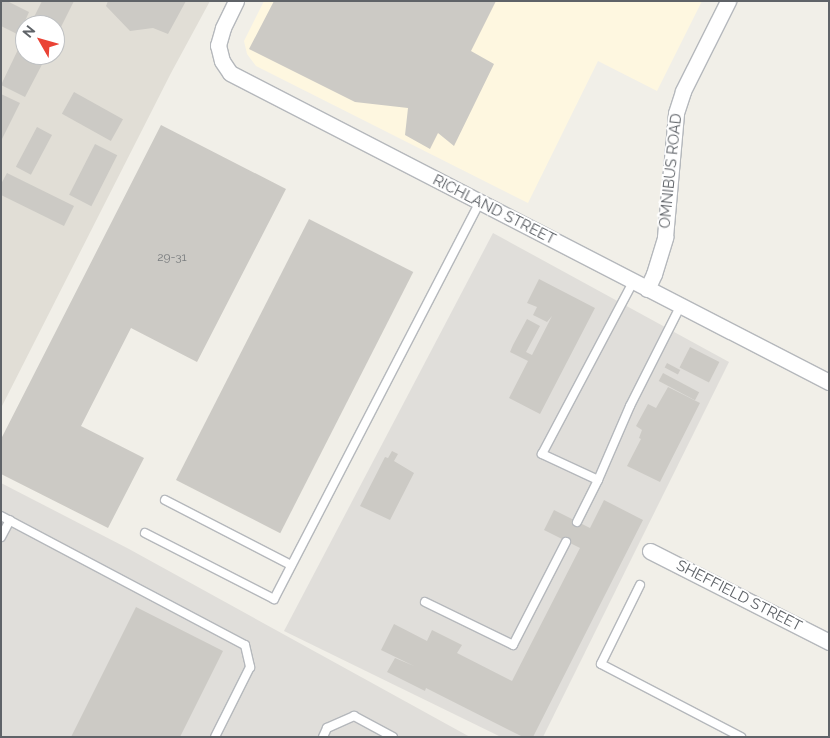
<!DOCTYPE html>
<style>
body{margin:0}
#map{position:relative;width:830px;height:738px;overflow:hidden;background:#f1efe8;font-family:Raleway,sans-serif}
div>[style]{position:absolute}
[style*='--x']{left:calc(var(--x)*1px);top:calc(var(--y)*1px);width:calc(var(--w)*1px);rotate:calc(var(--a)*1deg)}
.commercial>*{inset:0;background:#fef7e0}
.industrial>*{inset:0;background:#e0deda}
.education>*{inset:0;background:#e1ded6}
.building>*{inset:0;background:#cccac5;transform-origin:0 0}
.roads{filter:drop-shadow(1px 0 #b5b8bc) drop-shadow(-1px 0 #b5b8bc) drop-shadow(0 1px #b5b8bc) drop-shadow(0 -1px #b5b8bc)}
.lane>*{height:8px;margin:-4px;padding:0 4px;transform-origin:4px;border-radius:4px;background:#fff}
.street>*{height:15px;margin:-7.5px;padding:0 7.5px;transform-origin:7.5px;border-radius:7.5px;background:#fff}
span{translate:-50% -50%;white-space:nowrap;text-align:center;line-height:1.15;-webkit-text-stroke:4px #fff;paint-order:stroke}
.number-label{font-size:12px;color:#7a7d7f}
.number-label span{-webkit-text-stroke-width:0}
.street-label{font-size:15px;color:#5f6368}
.frame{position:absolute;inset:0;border:2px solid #5f6368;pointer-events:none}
.north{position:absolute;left:15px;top:15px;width:50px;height:50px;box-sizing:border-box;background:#fff;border:1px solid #bfc1c3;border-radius:50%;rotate:308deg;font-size:14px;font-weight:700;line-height:20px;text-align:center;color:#5f6368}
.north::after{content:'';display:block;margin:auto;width:18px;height:22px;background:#ea4335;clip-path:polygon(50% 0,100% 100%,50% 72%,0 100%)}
</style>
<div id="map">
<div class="commercial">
<div style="clip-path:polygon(264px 1px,702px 1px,657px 91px,598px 61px,528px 203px,256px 66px,247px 54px,244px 41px)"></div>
</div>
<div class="industrial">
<div style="clip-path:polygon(493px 233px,729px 362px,543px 737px,501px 737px,284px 631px)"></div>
<div style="clip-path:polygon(1px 483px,129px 549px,470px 737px,1px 737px)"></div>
</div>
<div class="education">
<div style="clip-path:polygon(evenodd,1px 1px,210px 1px,171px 73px,1px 408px,1px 1px,25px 25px,55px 25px,55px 55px,25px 55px,25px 25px)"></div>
</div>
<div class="building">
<div style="clip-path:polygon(1px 1px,7px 1px,29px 12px,19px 35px,1px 26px)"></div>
<div style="clip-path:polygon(42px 1px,74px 1px,55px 39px,55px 25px,30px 25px)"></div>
<div style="clip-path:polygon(108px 1px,186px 1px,168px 34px,153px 28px,130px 31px,106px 6px)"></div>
<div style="clip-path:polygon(274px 1px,496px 1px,471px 51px,494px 64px,454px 146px,438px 133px,430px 149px,405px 135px,408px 108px,355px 102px,249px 49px)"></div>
<div style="clip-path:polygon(25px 35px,25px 55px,47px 55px,25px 97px,1px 85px)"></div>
<div style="left:74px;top:92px;width:56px;height:25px;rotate:29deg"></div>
<div style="clip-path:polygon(1px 94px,20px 103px,1px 141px)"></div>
<div style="clip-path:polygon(161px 125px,286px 189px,197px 362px,131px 328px,81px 426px,144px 458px,108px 528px,1px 474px,1px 439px)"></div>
<div style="left:37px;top:127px;width:17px;height:45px;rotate:28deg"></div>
<div style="left:95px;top:144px;width:25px;height:57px;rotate:27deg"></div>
<div style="clip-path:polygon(7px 173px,74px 206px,64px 226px,1px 195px,1px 184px)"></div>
<div style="left:309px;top:219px;width:117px;height:293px;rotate:27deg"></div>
<div style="clip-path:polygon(539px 279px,595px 308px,540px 414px,509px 398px,528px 361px,510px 352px,513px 345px,527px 319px,540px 326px,526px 352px,532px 355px,552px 316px,547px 322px,533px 315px,537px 307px,527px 303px)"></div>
<div style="left:690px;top:347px;width:33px;height:23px;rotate:27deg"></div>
<div style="left:667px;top:363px;width:15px;height:5px;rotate:28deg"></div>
<div style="left:663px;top:373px;width:41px;height:9px;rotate:28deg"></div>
<div style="clip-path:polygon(668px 387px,700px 403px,660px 482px,627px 466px,641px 439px,639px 438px,642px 430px,636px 426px,648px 404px,656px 408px)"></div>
<div style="clip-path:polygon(392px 451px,398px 454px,394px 461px,414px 473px,390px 520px,360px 506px,385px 457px,388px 458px)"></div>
<div style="clip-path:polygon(604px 500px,643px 520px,533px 737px,523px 737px,426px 688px,425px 691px,387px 672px,395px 658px,414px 666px,381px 650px,394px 624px,427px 641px,432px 630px,462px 645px,457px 653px,512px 681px,580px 548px,544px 530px,554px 510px,590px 528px)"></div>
<div style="clip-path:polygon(136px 607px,223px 651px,180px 737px,71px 737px)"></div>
</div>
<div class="roads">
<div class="lane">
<div style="--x:598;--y:480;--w:62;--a:-155.1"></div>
<div style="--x:542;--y:454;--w:195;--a:-62.1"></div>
<div style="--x:165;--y:500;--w:142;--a:27.3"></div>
<div style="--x:1;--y:516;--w:276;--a:27.9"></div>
<div style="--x:245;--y:645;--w:23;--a:77"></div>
<div style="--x:250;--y:667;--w:78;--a:116.6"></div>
<div style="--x:577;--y:522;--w:47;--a:-63.4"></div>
<div style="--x:598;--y:480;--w:81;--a:-66.6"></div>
<div style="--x:630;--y:406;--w:111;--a:-63.2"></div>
<div style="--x:145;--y:533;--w:145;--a:27.1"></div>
<div style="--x:274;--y:599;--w:447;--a:-62.6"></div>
<div style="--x:1;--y:537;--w:19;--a:-62"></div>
<div style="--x:640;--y:585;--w:88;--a:116.3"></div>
<div style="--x:601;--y:664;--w:158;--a:27.5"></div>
<div style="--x:425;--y:602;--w:98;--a:26"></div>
<div style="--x:513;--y:645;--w:116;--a:-62.8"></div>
<div style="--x:323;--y:737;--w:10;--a:-66"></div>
<div style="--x:327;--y:728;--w:30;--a:-24"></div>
<div style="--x:354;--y:716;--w:44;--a:28.3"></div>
</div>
<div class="street">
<div style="--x:236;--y:1;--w:30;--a:116"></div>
<div style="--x:223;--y:28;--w:18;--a:106"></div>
<div style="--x:218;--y:45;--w:16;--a:76"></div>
<div style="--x:222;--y:61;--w:14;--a:56"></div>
<div style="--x:230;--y:73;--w:674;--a:27.29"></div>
<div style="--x:647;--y:289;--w:17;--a:-65"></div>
<div style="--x:654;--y:274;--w:39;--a:-73"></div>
<div style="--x:665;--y:237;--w:124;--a:-84.9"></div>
<div style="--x:676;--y:113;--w:23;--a:-72"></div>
<div style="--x:683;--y:91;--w:101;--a:-63.4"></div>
<div style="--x:650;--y:551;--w:201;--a:26.9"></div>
</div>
</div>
<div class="number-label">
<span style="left:172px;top:258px">29-31</span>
</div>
<div class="street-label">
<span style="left:671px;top:171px;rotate:-84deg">OMNIBUS ROAD</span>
<span style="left:494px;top:210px;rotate:27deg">RICHLAND STREET</span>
<span style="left:739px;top:596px;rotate:27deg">SHEFFIELD STREET</span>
</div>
<div class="frame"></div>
<div class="north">N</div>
</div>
